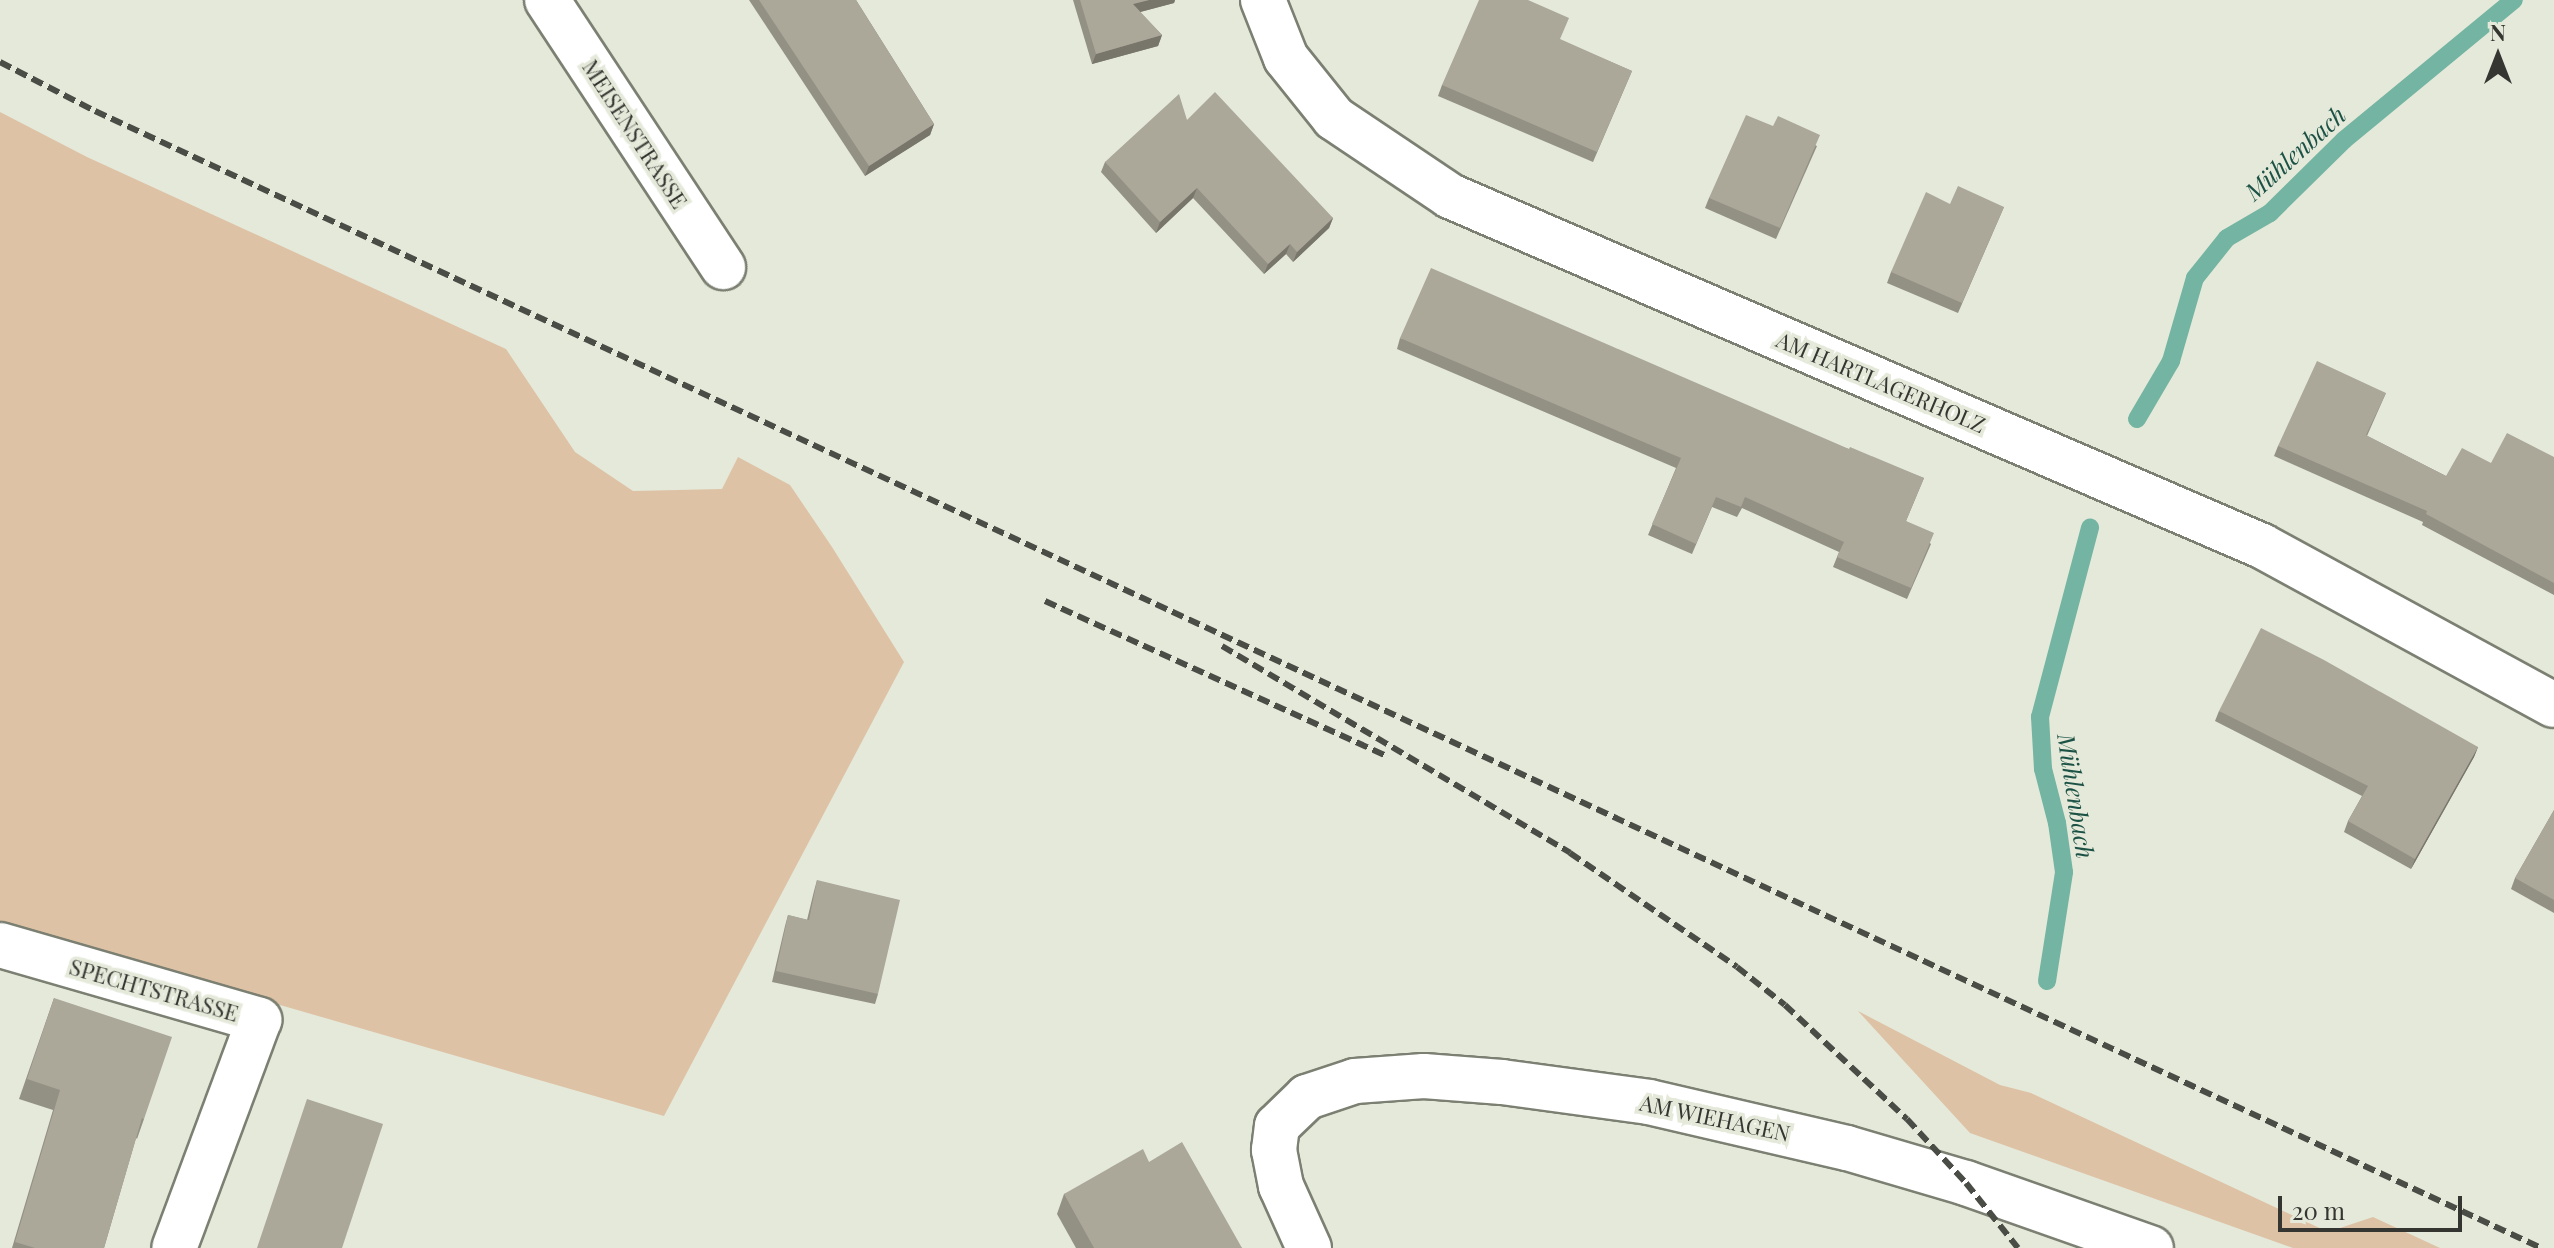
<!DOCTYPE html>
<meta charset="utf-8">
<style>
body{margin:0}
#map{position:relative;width:2554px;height:1248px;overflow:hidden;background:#e4e9da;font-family:"Playfair Display",serif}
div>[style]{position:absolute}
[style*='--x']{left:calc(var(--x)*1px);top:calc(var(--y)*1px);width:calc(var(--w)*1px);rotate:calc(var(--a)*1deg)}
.green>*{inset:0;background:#dec2a5}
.stream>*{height:18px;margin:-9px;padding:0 9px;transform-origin:9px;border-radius:9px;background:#74b4a2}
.roads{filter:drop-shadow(2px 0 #7b8072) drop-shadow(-2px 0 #7b8072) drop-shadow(0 2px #7b8072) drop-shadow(0 -2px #7b8072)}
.minor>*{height:44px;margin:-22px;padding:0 22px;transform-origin:22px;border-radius:22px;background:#fff}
.rail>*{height:6px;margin-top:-3px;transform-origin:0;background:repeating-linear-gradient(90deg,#4a4c46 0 12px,transparent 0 18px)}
.wall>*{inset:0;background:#939084}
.shaded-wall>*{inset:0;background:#78756b}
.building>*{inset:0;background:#aba799}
span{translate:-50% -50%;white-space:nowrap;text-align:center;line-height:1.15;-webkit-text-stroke:7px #e4e9da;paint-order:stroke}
.street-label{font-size:22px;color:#353631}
.water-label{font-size:24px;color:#1c5245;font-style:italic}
.north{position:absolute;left:2458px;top:16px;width:80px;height:80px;-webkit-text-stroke:6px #e4e9da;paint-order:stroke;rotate:0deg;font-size:22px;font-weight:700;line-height:32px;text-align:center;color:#353631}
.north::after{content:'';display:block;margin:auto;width:28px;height:36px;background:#353631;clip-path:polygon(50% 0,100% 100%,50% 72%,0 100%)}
.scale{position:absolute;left:2278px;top:1196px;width:184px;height:36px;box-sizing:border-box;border:4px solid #353631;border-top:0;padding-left:10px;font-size:24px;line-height:28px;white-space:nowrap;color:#353631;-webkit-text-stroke:6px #e4e9da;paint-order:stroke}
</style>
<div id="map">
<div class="green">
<div style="clip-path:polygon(0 112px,87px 157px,506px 349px,575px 452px,633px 491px,722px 489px,738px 457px,790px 485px,832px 547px,904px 662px,664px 1116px,0 924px)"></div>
<div style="clip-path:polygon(1858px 1011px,2000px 1085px,2031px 1093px,2328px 1232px,2373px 1217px,2440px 1248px,2293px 1248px,1970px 1133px)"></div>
</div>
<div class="stream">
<div style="--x:2137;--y:419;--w:67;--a:-59.6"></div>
<div style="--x:2171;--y:361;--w:86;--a:-73.9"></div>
<div style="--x:2195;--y:278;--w:51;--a:-51.3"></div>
<div style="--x:2227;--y:238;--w:50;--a:-30.2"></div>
<div style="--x:2270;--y:213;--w:104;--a:-44.6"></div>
<div style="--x:2344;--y:140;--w:220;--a:-39.5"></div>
<div style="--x:2047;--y:981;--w:110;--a:-81.1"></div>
<div style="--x:2064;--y:872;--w:49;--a:-98.1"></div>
<div style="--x:2057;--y:823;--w:56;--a:-104.5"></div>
<div style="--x:2043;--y:769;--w:52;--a:-93.3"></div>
<div style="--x:2040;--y:717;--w:196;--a:-75.2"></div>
</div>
<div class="roads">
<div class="minor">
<div style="--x:547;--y:0;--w:320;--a:56.6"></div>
<div style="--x:1263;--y:0;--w:62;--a:68.4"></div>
<div style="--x:1286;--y:58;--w:77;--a:51.3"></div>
<div style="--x:1334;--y:118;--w:140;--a:33.9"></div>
<div style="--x:1450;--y:196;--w:884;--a:23.32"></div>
<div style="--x:2262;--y:546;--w:332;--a:28.6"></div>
<div style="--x:0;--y:945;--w:270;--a:16.1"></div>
<div style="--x:259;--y:1020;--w:243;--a:110.4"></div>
<div style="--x:1309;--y:1248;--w:68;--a:-114.3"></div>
<div style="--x:1281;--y:1186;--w:37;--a:-101"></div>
<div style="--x:1274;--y:1150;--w:24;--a:-83"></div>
<div style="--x:1277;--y:1126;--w:42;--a:-44"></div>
<div style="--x:1307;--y:1097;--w:51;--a:-18.4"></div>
<div style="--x:1355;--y:1081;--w:69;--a:-4.1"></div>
<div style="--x:1424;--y:1076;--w:78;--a:4.4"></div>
<div style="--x:1502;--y:1082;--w:148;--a:7.7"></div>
<div style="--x:1649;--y:1102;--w:203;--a:13.1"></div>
<div style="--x:1847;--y:1148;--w:124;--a:16.4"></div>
<div style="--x:1966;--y:1183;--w:196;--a:19.4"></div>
</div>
</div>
<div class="rail">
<div style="--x:0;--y:62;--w:107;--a:27.3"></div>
<div style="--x:95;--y:111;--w:2697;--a:24.93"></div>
<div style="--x:1045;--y:601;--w:375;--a:24.4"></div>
<div style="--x:1222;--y:646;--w:405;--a:30.7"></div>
<div style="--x:1570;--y:853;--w:202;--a:34.3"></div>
<div style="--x:1737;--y:967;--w:61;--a:38.4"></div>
<div style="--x:1785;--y:1005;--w:167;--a:43.1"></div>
<div style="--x:1907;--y:1119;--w:87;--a:47.3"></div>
<div style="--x:1966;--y:1183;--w:83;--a:51.3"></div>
</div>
<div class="wall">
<div style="clip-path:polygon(749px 0,856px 0,934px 124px,930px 135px,865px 176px)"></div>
<div style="clip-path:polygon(1073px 0,1175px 0,1174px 3px,1140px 12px,1162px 35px,1158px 46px,1092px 64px)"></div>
<div style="clip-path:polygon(1560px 40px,1632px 71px,1593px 162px,1438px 96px,1442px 85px)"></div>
<div style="clip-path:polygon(1187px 120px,1333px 218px,1329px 228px,1293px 262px,1286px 254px,1264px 274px,1193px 198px,1156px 233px,1101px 172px,1105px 162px)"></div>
<div style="clip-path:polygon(1773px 126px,1817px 146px,1776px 239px,1705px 208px,1709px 198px)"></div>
<div style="clip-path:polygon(1950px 204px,2004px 207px,1958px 313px,1887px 283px,1891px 272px)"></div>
<div style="clip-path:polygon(1400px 338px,1849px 449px,1924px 478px,1906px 521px,1931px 544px,1907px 599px,1833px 567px,1839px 552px,1742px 508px,1737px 517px,1712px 507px,1692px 554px,1648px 535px,1676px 468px,1397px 349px)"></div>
<div style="clip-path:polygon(2386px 393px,2367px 436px,2446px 476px,2491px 463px,2554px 457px,2554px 595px,2422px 525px,2423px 522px,2274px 456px,2278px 446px)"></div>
<div style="clip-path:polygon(2219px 711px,2478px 747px,2474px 757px,2411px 869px,2344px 832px,2348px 821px,2362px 796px,2215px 721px)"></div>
<div style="clip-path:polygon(2554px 810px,2554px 913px,2511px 889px,2515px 878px)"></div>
<div style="clip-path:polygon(817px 880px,878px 994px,875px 1004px,772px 982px,785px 926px,788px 915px,807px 920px,814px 891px)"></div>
<div style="clip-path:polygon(54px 998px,144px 1119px,137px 1139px,136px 1138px,104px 1248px,12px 1248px,53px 1110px,19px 1099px)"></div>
<div style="clip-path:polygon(1149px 1162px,1242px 1248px,1076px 1248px,1057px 1214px,1064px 1194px)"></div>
</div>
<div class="shaded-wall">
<div style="clip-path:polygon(1149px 0,1175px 0,1174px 3px,1129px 15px,1133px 4px)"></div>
<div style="clip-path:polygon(1162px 35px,1158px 46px,1092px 64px,1096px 54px)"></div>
<div style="clip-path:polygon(934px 124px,930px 135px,865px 176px,869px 166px)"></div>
<div style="clip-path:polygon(1197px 188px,1193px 198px,1156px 233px,1160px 222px)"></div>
<div style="clip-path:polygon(1333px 218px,1329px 228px,1293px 262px,1297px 252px)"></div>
<div style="clip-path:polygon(1290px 244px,1286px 254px,1264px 274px,1268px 264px)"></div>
<div style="clip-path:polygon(2478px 747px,2474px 757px,2411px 869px,2415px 859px)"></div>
</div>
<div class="building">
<div style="clip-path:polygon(759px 0,856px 0,934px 124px,869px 166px)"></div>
<div style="clip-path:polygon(1080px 0,1149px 0,1133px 4px,1162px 35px,1096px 54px)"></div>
<div style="clip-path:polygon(1479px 0,1528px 0,1569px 18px,1560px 39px,1632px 71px,1597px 152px,1442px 85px)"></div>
<div style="clip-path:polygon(1215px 92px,1333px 218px,1297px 252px,1290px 244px,1268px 264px,1197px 188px,1160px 222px,1105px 162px,1179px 94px,1187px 120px)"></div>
<div style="clip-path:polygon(1746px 115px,1773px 126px,1778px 116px,1820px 135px,1780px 228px,1709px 198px)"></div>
<div style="clip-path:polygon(1958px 186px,2004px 207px,1962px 303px,1891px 272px,1926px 192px,1950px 204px)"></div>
<div style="clip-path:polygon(1431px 268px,1849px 449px,1850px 447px,1924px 478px,1906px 521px,1934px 533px,1911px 588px,1837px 557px,1844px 542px,1745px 497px,1741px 507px,1716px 497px,1696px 544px,1652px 524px,1681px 458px,1400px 338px)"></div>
<div style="clip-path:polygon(2317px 361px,2386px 393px,2366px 435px,2446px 476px,2462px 448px,2491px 463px,2507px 433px,2554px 457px,2554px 583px,2426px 514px,2427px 511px,2278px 446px)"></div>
<div style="clip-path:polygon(2261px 628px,2324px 660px,2478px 747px,2415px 859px,2348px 821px,2368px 786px,2219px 711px)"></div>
<div style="clip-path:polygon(2554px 810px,2554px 900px,2515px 878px)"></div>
<div style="clip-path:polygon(817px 880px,900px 900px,878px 994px,776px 971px,788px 915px,809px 920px)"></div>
<div style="clip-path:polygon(54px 998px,172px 1037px,144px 1119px,142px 1118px,104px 1248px,35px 1248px,15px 1242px,60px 1090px,27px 1079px)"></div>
<div style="clip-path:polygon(307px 1099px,383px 1124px,342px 1248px,257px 1248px)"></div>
<div style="clip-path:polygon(1182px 1142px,1242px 1248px,1094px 1248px,1064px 1194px,1143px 1149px,1149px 1162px)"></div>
</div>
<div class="street-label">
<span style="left:635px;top:134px;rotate:57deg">MEISENSTRASSE</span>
<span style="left:1881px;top:382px;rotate:23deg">AM HARTLAGERHOLZ</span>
<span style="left:154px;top:990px;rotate:16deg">SPECHTSTRASSE</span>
<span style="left:1715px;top:1118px;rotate:12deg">AM WIEHAGEN</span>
</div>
<div class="water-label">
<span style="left:2295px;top:153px;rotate:-42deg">Mühlenbach</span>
<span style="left:2076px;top:796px;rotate:81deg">Mühlenbach</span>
</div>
<div class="north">N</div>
<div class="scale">20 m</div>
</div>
